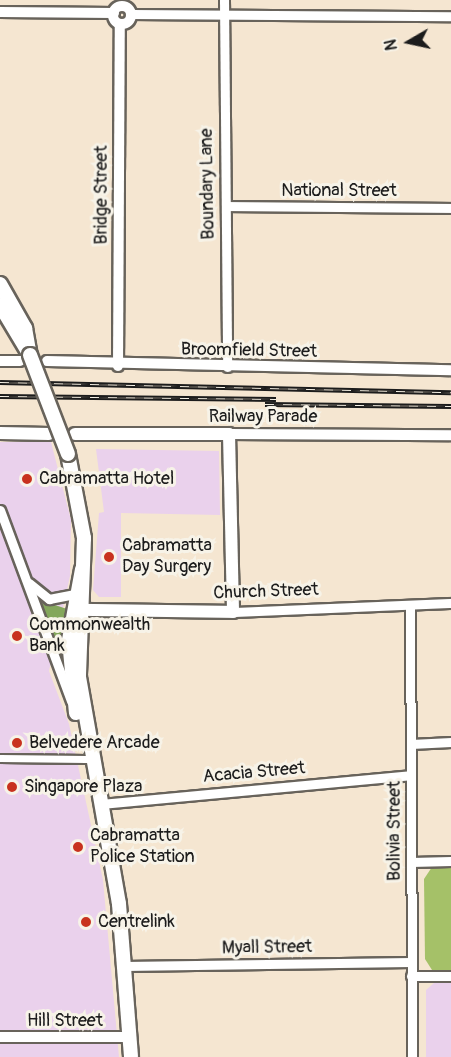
<!DOCTYPE html>
<style>
body{margin:0}
#map{position:relative;width:451px;height:1057px;overflow:hidden;background:#f5e6d1;font-family:Pangolin,sans-serif}
div>[style]{position:absolute}
[style*='--x']{left:calc(var(--x)*1px);top:calc(var(--y)*1px);width:calc(var(--w)*1px);rotate:calc(var(--a)*1deg)}
.built>*{inset:0;background:#ead1ec}
.green>*{inset:0;background:#a5c168}
.forest>*{inset:0;background:#84a75c}
.roads{filter:drop-shadow(2px 0 #68635b) drop-shadow(-2px 0 #68635b) drop-shadow(0 2px #68635b) drop-shadow(0 -2px #68635b)}
.pedestrian>*{height:7px;margin:-3.5px;padding:0 3.5px;transform-origin:3.5px;border-radius:3.5px;background:#fff}
.minor>*{height:9px;margin:-4.5px;padding:0 4.5px;transform-origin:4.5px;border-radius:4.5px;background:#fff}
.tertiary>*{height:10px;margin:-5px;padding:0 5px;transform-origin:5px;border-radius:5px;background:#fff}
.tertiary>.ring{margin:-5px;padding:0;box-sizing:content-box;background:none;border:10px solid #fff;border-radius:50%}
.secondary>*{height:12px;margin:-6px;padding:0 6px;transform-origin:6px;border-radius:6px;background:#fff}
.primary>*{height:14px;margin:-7px;padding:0 7px;transform-origin:7px;border-radius:7px;background:#fff}
.rail>*{height:5px;margin-top:-2.5px;transform-origin:0;background:repeating-linear-gradient(90deg,#f7f3e8 0 9px,#1c1c1c 0 18px);box-sizing:border-box;border-block:2px solid #1c1c1c}
.bridges{filter:drop-shadow(2px 0 #68635b) drop-shadow(-2px 0 #68635b) drop-shadow(0 2px #68635b) drop-shadow(0 -2px #68635b)}
.primary-bridge>*{height:14px;margin:-7px;padding:0 7px;transform-origin:7px;border-radius:7px;background:#fff}
.dots>*{width:16px;height:16px;translate:-50% -50%;box-sizing:border-box;border:3px solid #f7f3e8;border-radius:50%}
span{translate:-50% -50%;white-space:nowrap;text-align:center;line-height:1.15;-webkit-text-stroke:6px #f7f3e8;paint-order:stroke}
.street-label{font-size:18px;color:#1c1c1c}
.poi-label{font-size:18px;color:#1c1c1c}
.left{translate:0 -50%;text-align:left}
.north{position:absolute;left:379px;top:12px;width:60px;height:60px;-webkit-text-stroke:4px #f7f3e8;paint-order:stroke;rotate:261deg;font-size:16px;font-weight:700;line-height:24px;text-align:center;color:#1c1c1c}
.north::after{content:'';display:block;margin:auto;width:21px;height:27px;background:#1c1c1c;clip-path:polygon(50% 0,100% 100%,50% 72%,0 100%)}
</style>
<div id="map">
<div class="built">
<div style="clip-path:polygon(0 442px,51px 442px,71px 520px,70px 576px,49px 671px,69px 724px,103px 880px,119px 1057px,0 1057px)"></div>
<div style="clip-path:polygon(96px 449px,219px 451px,220px 515px,121px 513px,121px 597px,99px 597px,93px 590px,99px 513px,104px 512px)"></div>
<div style="clip-path:polygon(434px 983px,451px 983px,451px 1057px,426px 1057px,426px 990px)"></div>
</div>
<div class="green">
<div style="clip-path:polygon(432px 867px,451px 867px,451px 970px,432px 970px,425px 959px,424px 879px)"></div>
</div>
<div class="forest">
<div style="clip-path:polygon(37px 599px,67px 609px,61px 653px,55px 654px)"></div>
</div>
<div class="roads">
<div class="pedestrian">
<div style="--x:0;--y:758;--w:86;--a:0.7"></div>
</div>
<div class="minor">
<div style="--x:224;--y:0;--w:367;--a:89.5"></div>
<div style="--x:131;--y:14;--w:320;--a:0.4"></div>
<div style="--x:227;--y:206;--w:224;--a:0.5"></div>
<div style="--x:0;--y:510;--w:204;--a:69.6"></div>
<div style="--x:29;--y:583;--w:26;--a:39"></div>
<div style="--x:49;--y:599;--w:25;--a:-11"></div>
<div style="--x:410;--y:605;--w:452;--a:89.7"></div>
<div style="--x:233;--y:612;--w:218;--a:-2.4"></div>
<div style="--x:411;--y:744;--w:40;--a:-2.9"></div>
<div style="--x:100;--y:804;--w:312;--a:-5.3"></div>
<div style="--x:411;--y:862;--w:40;--a:-1.4"></div>
<div style="--x:124;--y:966;--w:287;--a:-0.8"></div>
<div style="--x:411;--y:976;--w:40;--a:0"></div>
</div>
<div class="tertiary">
<div class="ring" style="left:113px;top:6px;width:8px;height:8px"></div>
<div style="--x:0;--y:12;--w:114;--a:0.5"></div>
<div style="--x:0;--y:361;--w:20;--a:0"></div>
<div style="--x:47;--y:361;--w:404;--a:1.3"></div>
<div style="--x:118;--y:366;--w:342;--a:-89.7"></div>
<div style="--x:229;--y:434;--w:222;--a:0.3"></div>
<div style="--x:0;--y:1037;--w:129;--a:0"></div>
</div>
<div class="secondary">
<div style="--x:0;--y:433;--w:49;--a:1.2"></div>
<div style="--x:75;--y:434;--w:154;--a:0"></div>
<div style="--x:229;--y:434;--w:178;--a:88.7"></div>
<div style="--x:233;--y:612;--w:151;--a:-179.2"></div>
</div>
<div class="primary">
<div style="--x:0;--y:284;--w:51;--a:60.4"></div>
<div style="--x:25;--y:328;--w:27;--a:80"></div>
<div style="--x:0;--y:305;--w:52;--a:59"></div>
<div style="--x:68;--y:454;--w:86;--a:79.2"></div>
<div style="--x:84;--y:538;--w:139;--a:92.1"></div>
<div style="--x:79;--y:677;--w:230;--a:80"></div>
<div style="--x:119;--y:904;--w:153;--a:85.5"></div>
<div style="--x:76;--y:713;--w:73;--a:-95.5"></div>
<div style="--x:69;--y:640;--w:72;--a:-79.6"></div>
</div>
</div>
<div class="rail">
<div style="--x:0;--y:382;--w:451;--a:1.3"></div>
<div style="--x:0;--y:396;--w:276;--a:0.6"></div>
<div style="--x:265;--y:404;--w:186;--a:0.6"></div>
</div>
<div class="bridges">
<div class="primary-bridge">
<div style="--x:30;--y:355;--w:106;--a:69"></div>
</div>
</div>
<div class="dots">
<div style="left:27px;top:479px;background:#c8321e"></div>
<div style="left:109px;top:557px;background:#c8321e"></div>
<div style="left:17px;top:636px;background:#c8321e"></div>
<div style="left:17px;top:743px;background:#c8321e"></div>
<div style="left:12px;top:787px;background:#c8321e"></div>
<div style="left:78px;top:847px;background:#c8321e"></div>
<div style="left:86px;top:922px;background:#c8321e"></div>
</div>
<div class="street-label">
<span style="left:208px;top:184px;rotate:-91deg">Boundary Lane</span>
<span style="left:339px;top:191px">National Street</span>
<span style="left:102px;top:195px;rotate:-90deg">Bridge Street</span>
<span style="left:249px;top:351px;rotate:1deg">Broomfield Street</span>
<span style="left:263px;top:417px">Railway Parade</span>
<span style="left:266px;top:592px;rotate:-2deg">Church Street</span>
<span style="left:254px;top:773px;rotate:-5deg">Acacia Street</span>
<span style="left:395px;top:831px;rotate:-90deg">Bolivia Street</span>
<span style="left:267px;top:948px;rotate:-1deg">Myall Street</span>
<span style="left:65px;top:1021px">Hill Street</span>
</div>
<div class="poi-label">
<span class="left" style="left:39px;top:479px">Cabramatta Hotel</span>
<span class="left" style="left:122px;top:557px">Cabramatta<br>Day Surgery</span>
<span class="left" style="left:29px;top:636px">Commonwealth<br>Bank</span>
<span class="left" style="left:29px;top:743px">Belvedere Arcade</span>
<span class="left" style="left:24px;top:787px">Singapore Plaza</span>
<span class="left" style="left:90px;top:847px">Cabramatta<br>Police Station</span>
<span class="left" style="left:98px;top:922px">Centrelink</span>
</div>
<div class="north">N</div>
</div>
